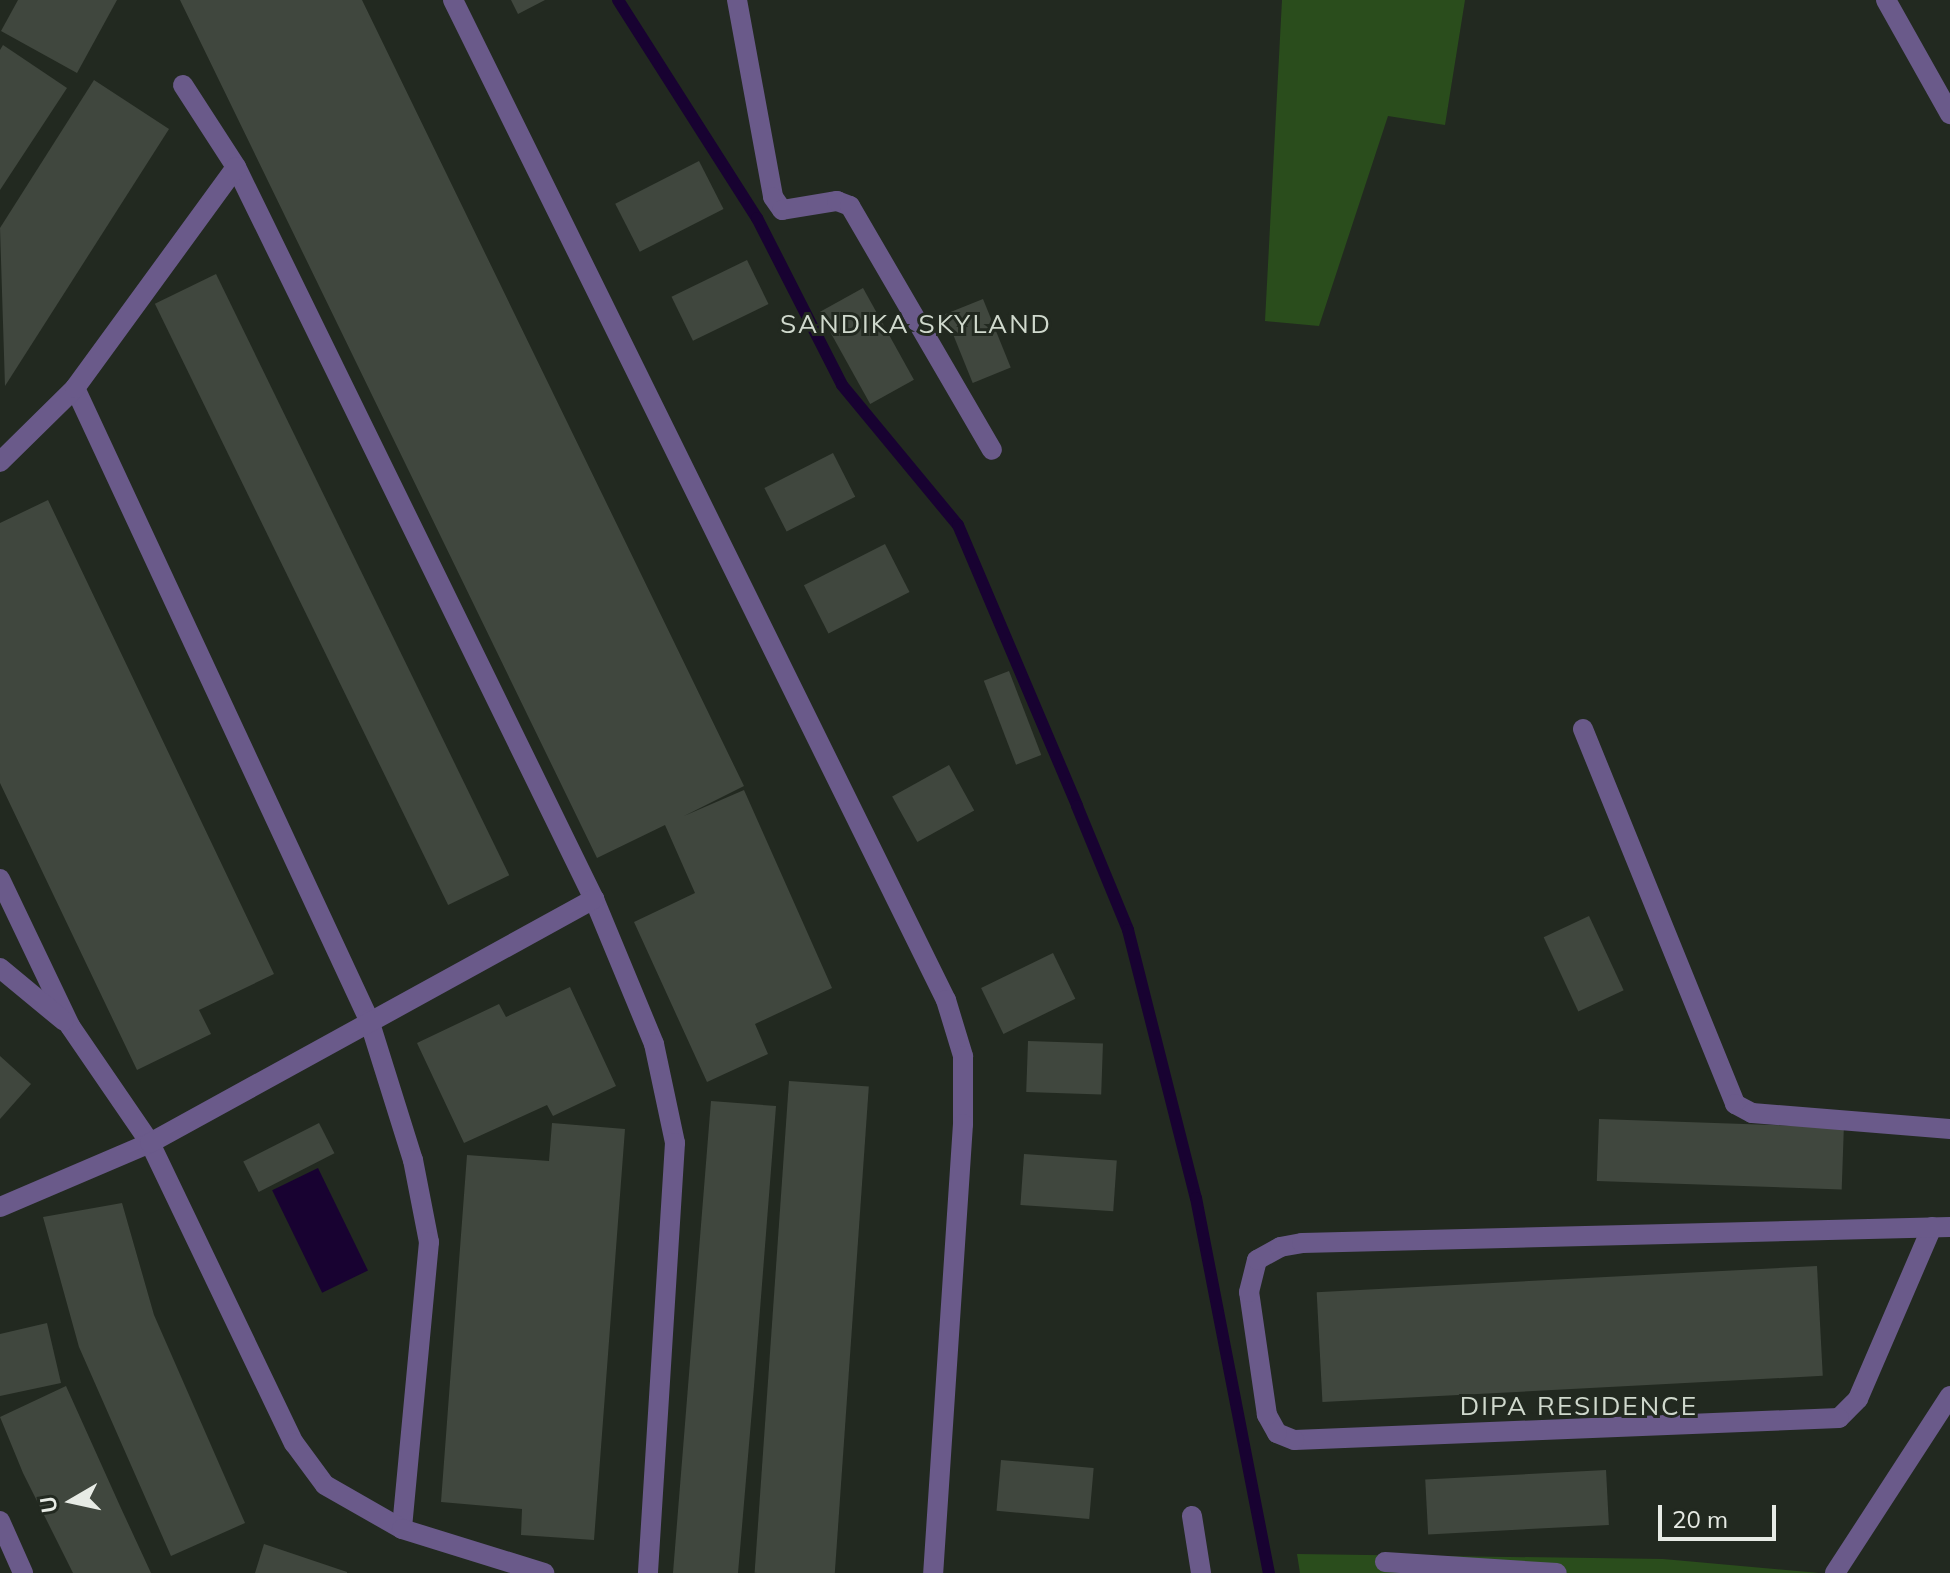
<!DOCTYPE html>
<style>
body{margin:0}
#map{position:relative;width:1950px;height:1573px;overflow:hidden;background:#222920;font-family:Mulish,sans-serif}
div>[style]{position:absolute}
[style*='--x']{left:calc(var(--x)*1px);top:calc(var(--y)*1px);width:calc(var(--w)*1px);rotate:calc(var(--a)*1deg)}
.green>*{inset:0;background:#2a4d1c}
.water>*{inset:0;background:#180231;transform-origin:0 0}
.stream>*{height:12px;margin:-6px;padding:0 6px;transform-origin:6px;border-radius:6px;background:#180231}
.building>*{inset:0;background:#40473e;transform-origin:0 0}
.street>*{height:20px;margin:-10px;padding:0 10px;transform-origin:10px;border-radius:10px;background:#6a5a8a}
span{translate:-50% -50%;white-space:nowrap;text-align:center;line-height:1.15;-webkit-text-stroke:6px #222920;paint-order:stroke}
.neighbourhood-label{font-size:26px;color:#d0d9cd;letter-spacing:2px}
.north{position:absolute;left:32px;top:1461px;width:80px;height:80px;-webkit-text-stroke:6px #222920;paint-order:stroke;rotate:261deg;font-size:22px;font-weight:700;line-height:32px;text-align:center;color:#e7ebe5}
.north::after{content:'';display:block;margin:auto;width:28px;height:36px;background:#e7ebe5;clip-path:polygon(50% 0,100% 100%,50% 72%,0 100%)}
.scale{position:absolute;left:1658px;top:1505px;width:118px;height:36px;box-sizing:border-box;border:4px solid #e7ebe5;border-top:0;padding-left:10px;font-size:24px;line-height:28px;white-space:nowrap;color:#e7ebe5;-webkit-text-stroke:6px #222920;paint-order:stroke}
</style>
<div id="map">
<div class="green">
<div style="clip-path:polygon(1282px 0,1465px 0,1445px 125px,1388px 116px,1319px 326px,1265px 321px)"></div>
<div style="clip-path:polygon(1297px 1554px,1663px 1559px,1819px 1573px,1300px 1573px)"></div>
</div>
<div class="water">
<div style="left:318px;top:1168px;width:114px;height:51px;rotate:64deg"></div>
</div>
<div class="stream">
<div style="--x:618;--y:0;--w:259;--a:57.5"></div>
<div style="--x:757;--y:218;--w:187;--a:63"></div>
<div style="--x:842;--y:385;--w:182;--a:50.4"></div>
<div style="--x:958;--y:525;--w:305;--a:67"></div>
<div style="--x:1077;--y:806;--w:134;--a:67.6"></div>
<div style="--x:1128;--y:930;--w:276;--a:75.8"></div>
<div style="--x:1196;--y:1198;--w:382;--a:79"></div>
</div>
<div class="building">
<div style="clip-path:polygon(18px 0,117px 0,77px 73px,1px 31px)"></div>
<div style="clip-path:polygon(180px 0,362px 0,744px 786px,684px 816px,744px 790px,832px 988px,755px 1024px,768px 1054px,707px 1082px,634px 922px,695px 893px,665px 825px,597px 858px)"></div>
<div style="clip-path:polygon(511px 0,545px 0,518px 14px)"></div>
<div style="clip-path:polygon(3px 45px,67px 88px,0 190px,0 50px)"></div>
<div style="clip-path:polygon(94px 80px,169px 129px,5px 386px,0 228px)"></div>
<div style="left:699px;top:161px;width:54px;height:94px;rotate:63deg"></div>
<div style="left:747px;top:260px;width:49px;height:84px;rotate:64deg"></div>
<div style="left:216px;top:274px;width:669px;height:68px;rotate:64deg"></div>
<div style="left:863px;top:288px;width:105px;height:50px;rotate:61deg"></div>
<div style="left:983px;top:299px;width:74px;height:41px;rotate:68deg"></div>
<div style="left:833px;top:453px;width:49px;height:77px;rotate:63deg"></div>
<div style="clip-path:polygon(48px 500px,274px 974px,199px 1010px,211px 1034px,137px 1070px,0 783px,0 523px)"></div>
<div style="left:885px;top:544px;width:54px;height:91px;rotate:63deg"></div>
<div style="left:1009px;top:671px;width:90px;height:27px;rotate:69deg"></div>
<div style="left:949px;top:765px;width:52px;height:65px;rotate:61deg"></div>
<div style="left:1589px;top:916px;width:82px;height:50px;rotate:65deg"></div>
<div style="left:1053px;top:953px;width:51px;height:80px;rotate:64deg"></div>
<div style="clip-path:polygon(570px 987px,616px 1086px,553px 1116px,547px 1105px,464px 1143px,417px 1043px,499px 1004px,506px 1017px)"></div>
<div style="left:1028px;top:1041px;width:75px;height:51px;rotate:2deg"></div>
<div style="clip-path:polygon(0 1056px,31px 1084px,0 1119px)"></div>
<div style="left:789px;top:1081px;width:80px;height:493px;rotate:4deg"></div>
<div style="clip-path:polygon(711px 1101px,776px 1106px,754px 1386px,738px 1573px,673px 1573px)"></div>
<div style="left:1599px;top:1119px;width:245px;height:62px;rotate:2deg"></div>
<div style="left:319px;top:1123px;width:34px;height:85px;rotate:63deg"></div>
<div style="clip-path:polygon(552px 1123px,625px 1129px,594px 1540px,521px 1535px,522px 1509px,441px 1502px,467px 1155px,549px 1161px)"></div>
<div style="left:1024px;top:1154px;width:93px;height:51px;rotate:4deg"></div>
<div style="clip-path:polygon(122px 1203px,154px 1315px,245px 1523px,171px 1556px,79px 1347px,43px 1217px)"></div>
<div style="left:1817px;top:1266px;width:110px;height:501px;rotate:87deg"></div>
<div style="clip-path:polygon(47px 1323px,61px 1383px,0 1396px,0 1334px)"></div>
<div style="clip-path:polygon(66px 1386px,120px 1506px,151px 1573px,73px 1573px,23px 1473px,0 1417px)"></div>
<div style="left:1001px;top:1460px;width:93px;height:51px;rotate:5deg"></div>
<div style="left:1606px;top:1470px;width:55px;height:181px;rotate:87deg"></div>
<div style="clip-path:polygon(264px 1544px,347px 1572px,347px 1573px,255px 1573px)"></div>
</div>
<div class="street">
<div style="--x:453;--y:0;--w:1115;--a:63.76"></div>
<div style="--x:946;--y:1000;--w:59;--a:73.1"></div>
<div style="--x:963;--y:1056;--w:68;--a:90"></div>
<div style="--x:963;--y:1124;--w:450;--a:93.8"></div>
<div style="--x:737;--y:0;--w:200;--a:79.6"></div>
<div style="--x:773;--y:197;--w:16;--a:55"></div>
<div style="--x:782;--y:210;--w:56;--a:-9.3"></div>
<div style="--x:837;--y:201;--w:14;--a:21"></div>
<div style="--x:850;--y:206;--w:282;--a:59.8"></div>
<div style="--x:1886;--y:0;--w:131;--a:60.7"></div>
<div style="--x:183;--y:85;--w:98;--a:57.1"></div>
<div style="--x:236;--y:167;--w:815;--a:63.94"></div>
<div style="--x:594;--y:899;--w:157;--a:67.5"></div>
<div style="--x:654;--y:1044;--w:101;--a:78"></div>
<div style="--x:675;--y:1143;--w:431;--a:93.6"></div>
<div style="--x:75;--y:388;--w:697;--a:65.05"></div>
<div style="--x:369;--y:1020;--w:147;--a:72.6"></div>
<div style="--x:413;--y:1160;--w:84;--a:79"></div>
<div style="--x:429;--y:1242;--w:288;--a:95.4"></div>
<div style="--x:0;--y:462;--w:105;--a:-44.6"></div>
<div style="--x:75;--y:388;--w:273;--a:-53.9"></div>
<div style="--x:1583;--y:729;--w:405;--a:67.9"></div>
<div style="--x:1735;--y:1104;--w:19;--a:28"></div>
<div style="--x:1752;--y:1113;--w:199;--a:4.6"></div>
<div style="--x:0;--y:879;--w:163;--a:64.5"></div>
<div style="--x:70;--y:1026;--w:142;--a:55.6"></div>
<div style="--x:150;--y:1143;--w:333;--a:64.4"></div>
<div style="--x:294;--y:1443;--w:52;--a:53.6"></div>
<div style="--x:325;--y:1485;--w:89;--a:29.7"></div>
<div style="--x:402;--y:1529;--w:149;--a:17.2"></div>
<div style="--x:0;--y:968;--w:83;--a:39.6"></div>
<div style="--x:0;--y:1207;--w:163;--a:-23.1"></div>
<div style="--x:150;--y:1143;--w:507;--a:-28.79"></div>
<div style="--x:1932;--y:1227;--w:187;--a:113.3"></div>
<div style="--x:1858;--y:1399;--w:27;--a:135"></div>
<div style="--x:1839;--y:1418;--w:545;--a:177.69"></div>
<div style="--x:1294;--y:1440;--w:18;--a:-158"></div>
<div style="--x:1277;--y:1433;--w:21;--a:-119"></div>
<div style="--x:1267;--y:1415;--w:124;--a:-98.3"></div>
<div style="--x:1249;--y:1292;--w:33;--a:-76"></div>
<div style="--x:1257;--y:1260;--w:26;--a:-29"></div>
<div style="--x:1280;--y:1247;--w:22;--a:-10"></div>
<div style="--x:1302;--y:1243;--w:648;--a:-1.41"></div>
<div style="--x:1192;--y:1516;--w:58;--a:81"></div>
<div style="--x:0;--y:1521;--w:57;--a:66.1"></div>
<div style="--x:1385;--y:1562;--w:172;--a:3.7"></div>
<div style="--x:1835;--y:1573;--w:211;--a:-57"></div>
</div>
<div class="neighbourhood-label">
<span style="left:916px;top:324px">SANDIKA SKYLAND</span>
<span style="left:1579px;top:1406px">DIPA RESIDENCE</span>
</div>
<div class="north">U</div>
<div class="scale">20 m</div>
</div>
